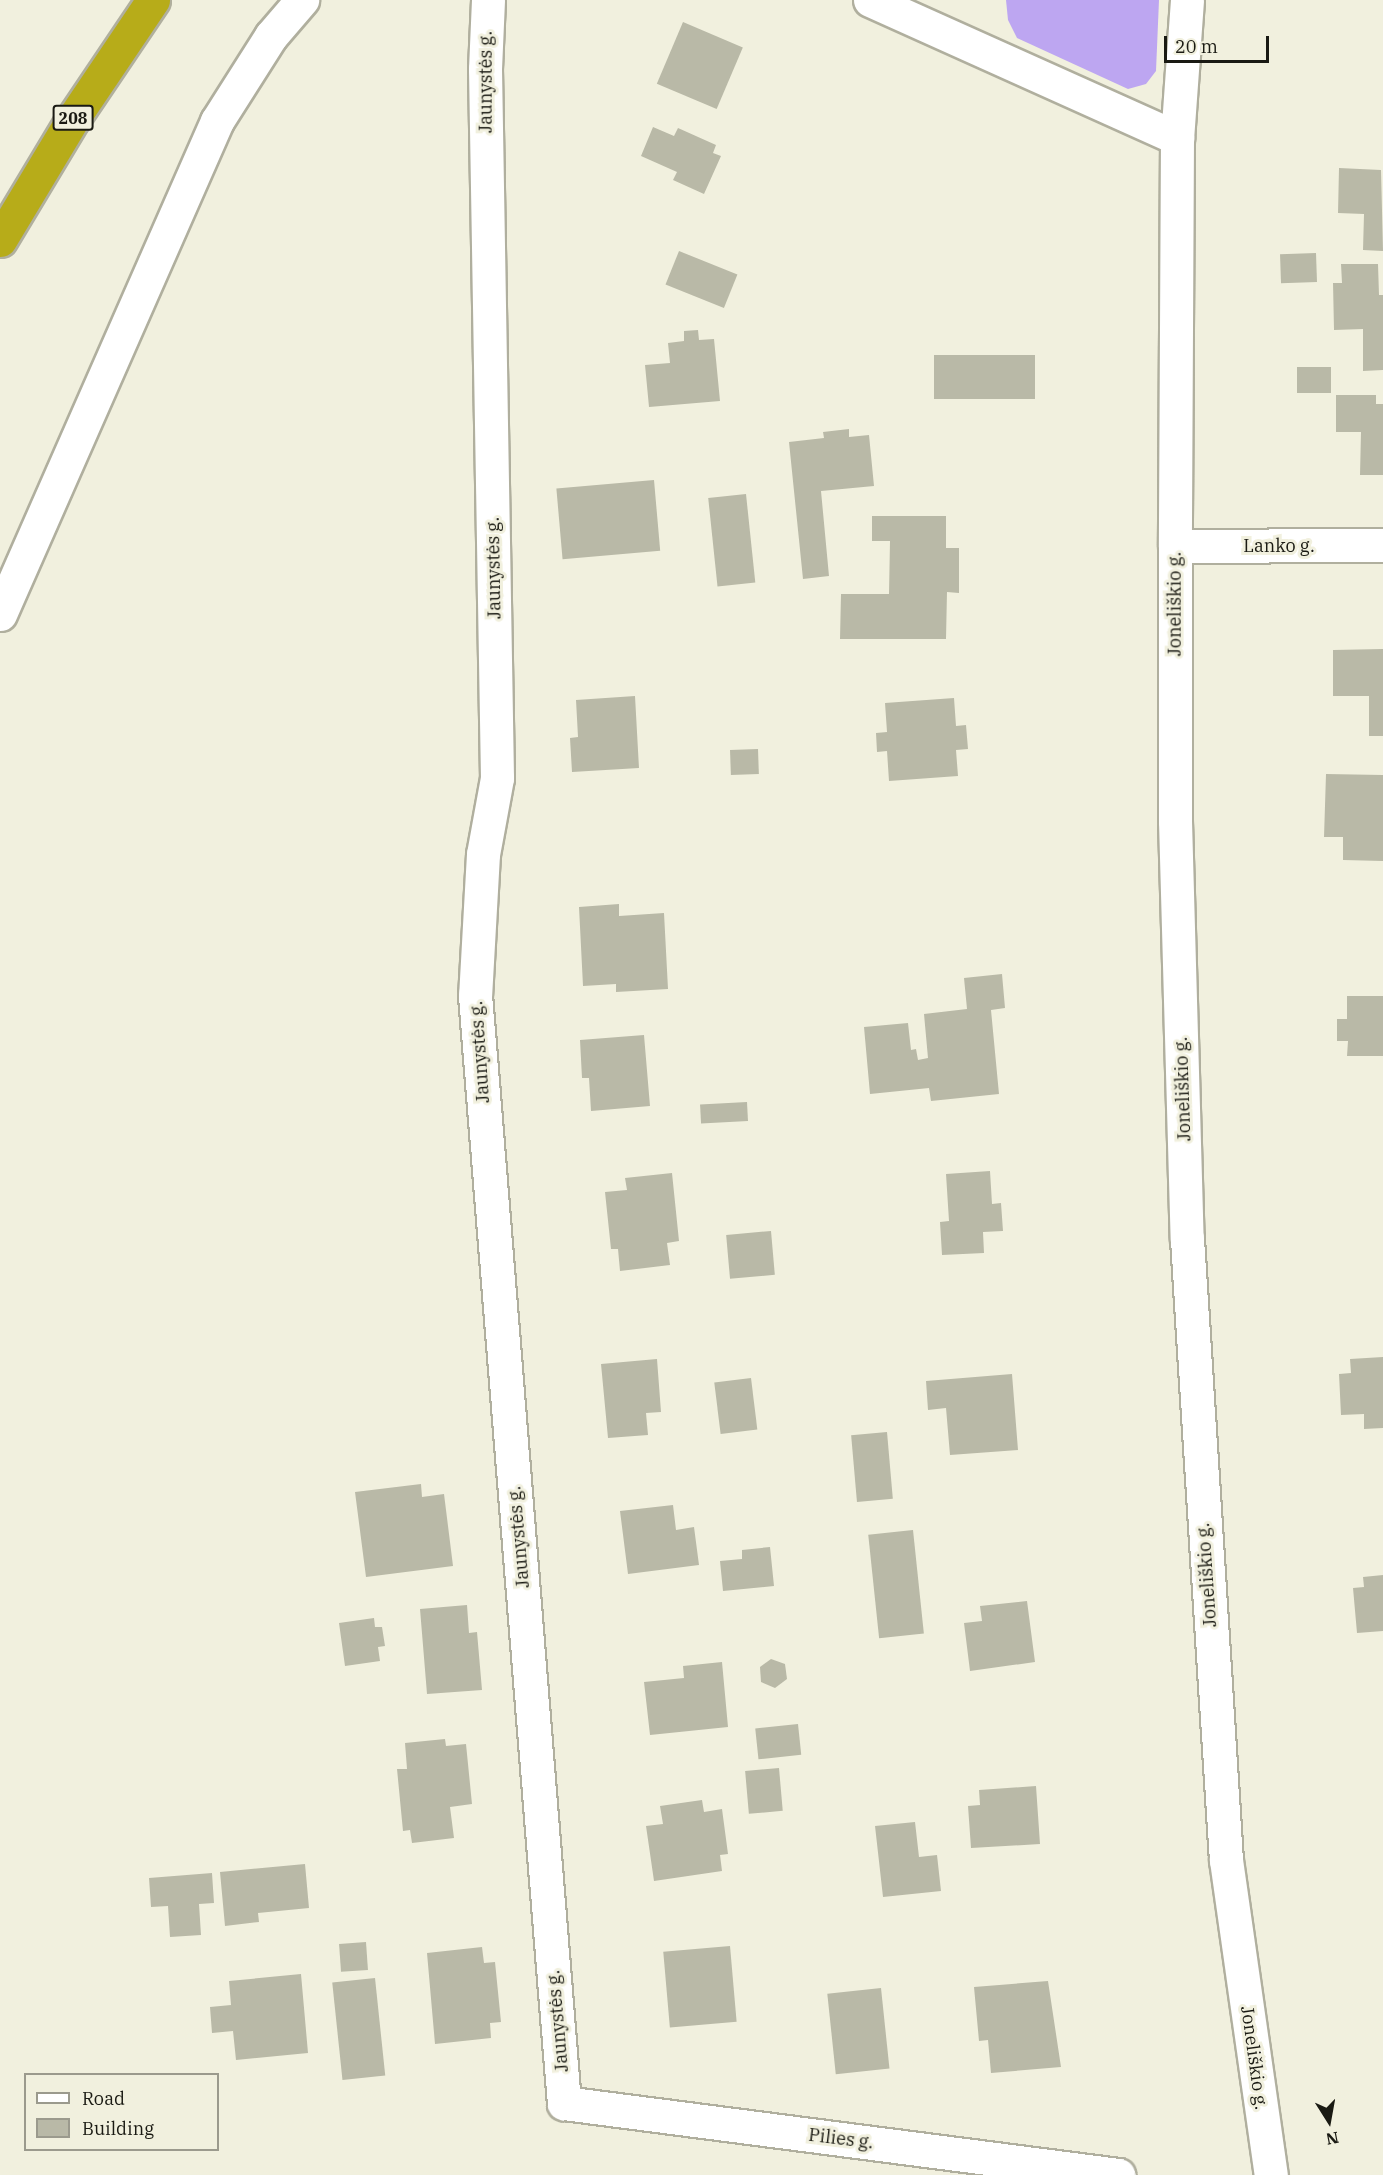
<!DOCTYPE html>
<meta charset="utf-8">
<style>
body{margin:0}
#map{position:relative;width:1383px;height:2175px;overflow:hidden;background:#f1f0de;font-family:"IBM Plex Serif",serif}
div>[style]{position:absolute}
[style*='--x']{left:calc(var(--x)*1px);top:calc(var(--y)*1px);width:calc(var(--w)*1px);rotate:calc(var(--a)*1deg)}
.forest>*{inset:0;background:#bda6f1}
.building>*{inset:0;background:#b9b9a7;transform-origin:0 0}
.roads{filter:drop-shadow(2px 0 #b0af9e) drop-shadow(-2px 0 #b0af9e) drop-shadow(0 2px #b0af9e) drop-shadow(0 -2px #b0af9e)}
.street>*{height:33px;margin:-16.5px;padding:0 16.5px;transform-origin:16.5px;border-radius:16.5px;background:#fff}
.highway>*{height:33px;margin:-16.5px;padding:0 16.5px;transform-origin:16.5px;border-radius:16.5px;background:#b7ac19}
span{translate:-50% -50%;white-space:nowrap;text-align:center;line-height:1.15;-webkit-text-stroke:6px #f1f0de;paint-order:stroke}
.shield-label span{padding:2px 4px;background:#f1f0de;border:2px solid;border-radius:4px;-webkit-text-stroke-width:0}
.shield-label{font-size:16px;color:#1a1a13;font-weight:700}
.street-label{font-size:18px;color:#1a1a13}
.legend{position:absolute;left:24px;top:2073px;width:195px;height:78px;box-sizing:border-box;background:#f1f0de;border:2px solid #9b9a8d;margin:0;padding:8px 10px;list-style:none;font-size:18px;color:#1a1a13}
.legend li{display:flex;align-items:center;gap:12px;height:30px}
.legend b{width:30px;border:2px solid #9b9a8d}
.north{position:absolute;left:1299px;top:2091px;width:60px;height:60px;-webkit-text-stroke:4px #f1f0de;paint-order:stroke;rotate:169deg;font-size:16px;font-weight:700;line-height:24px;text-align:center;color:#1a1a13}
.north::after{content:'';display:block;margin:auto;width:21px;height:27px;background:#1a1a13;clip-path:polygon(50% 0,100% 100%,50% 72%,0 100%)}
.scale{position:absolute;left:1164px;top:36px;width:105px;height:27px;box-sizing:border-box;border:3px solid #1a1a13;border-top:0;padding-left:8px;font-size:18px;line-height:21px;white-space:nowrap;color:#1a1a13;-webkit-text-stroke:4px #f1f0de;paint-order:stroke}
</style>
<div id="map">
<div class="forest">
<div style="clip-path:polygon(1006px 0,1159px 0,1156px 71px,1146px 84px,1128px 89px,1017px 38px,1008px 20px)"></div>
</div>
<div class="building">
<div style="left:683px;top:22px;width:65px;height:67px;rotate:23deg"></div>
<div style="clip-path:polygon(653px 127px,674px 136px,678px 128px,716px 145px,713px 153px,721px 156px,704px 194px,673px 180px,677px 172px,641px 156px)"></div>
<div style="clip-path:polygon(1339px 168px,1381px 170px,1383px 251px,1363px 250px,1364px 214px,1338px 213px)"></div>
<div style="left:679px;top:251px;width:63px;height:36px;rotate:22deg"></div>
<div style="left:1316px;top:253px;width:29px;height:36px;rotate:88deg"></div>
<div style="clip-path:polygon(1341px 264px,1378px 264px,1379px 295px,1383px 295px,1383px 370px,1363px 371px,1363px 329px,1334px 330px,1333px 283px,1342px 283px)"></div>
<div style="clip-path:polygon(698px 330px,699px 340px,714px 339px,720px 401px,649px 407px,645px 365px,670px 363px,668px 343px,684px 341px,684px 331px)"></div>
<div style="left:934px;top:355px;width:101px;height:44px"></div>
<div style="left:1331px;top:367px;width:26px;height:34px;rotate:90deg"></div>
<div style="clip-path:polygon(1336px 395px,1376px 395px,1376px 404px,1383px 404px,1383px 475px,1360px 475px,1361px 432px,1336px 432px)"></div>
<div style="clip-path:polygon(849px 429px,849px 437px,869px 435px,874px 486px,821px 491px,829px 576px,803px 579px,789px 442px,824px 438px,823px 432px)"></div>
<div style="left:654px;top:480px;width:71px;height:98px;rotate:85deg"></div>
<div style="left:746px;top:494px;width:89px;height:38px;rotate:84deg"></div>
<div style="clip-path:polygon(872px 516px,946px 516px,946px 548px,959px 548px,959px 593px,947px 592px,946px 639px,840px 639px,841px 594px,889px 594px,890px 541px,872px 541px)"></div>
<div style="clip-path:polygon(1383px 649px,1383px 736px,1369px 736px,1369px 696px,1333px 696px,1333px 650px)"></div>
<div style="clip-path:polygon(635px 696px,639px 768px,572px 772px,570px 738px,578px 737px,576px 700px)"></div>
<div style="clip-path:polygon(954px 698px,956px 726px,966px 725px,968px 749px,956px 750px,958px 776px,889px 781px,887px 751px,877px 752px,876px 733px,887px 732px,885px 703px)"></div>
<div style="left:758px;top:749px;width:25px;height:28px;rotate:88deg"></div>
<div style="clip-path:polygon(1326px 774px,1383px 775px,1383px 861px,1343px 860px,1343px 837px,1324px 837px)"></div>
<div style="clip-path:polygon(619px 904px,619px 916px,664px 913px,668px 989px,616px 992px,616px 984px,583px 986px,579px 907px)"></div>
<div style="clip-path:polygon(1002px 974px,1005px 1008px,991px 1010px,999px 1094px,931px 1101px,929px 1088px,870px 1094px,864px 1027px,908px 1023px,911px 1050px,916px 1049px,918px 1060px,928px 1058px,924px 1014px,967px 1009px,964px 978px)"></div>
<div style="clip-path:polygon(1347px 996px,1383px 996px,1383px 1056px,1347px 1056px,1348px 1041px,1337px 1041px,1337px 1019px,1347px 1019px)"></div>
<div style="clip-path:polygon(644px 1035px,650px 1106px,591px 1111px,589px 1078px,582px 1078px,580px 1040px)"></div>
<div style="left:747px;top:1102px;width:19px;height:47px;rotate:87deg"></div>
<div style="clip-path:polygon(990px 1171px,992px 1204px,1001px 1203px,1003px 1231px,983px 1232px,984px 1253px,942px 1255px,940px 1222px,949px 1221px,946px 1174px)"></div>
<div style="clip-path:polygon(672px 1173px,679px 1241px,667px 1243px,670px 1265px,620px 1271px,618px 1249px,611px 1249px,605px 1192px,627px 1190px,625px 1178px)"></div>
<div style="left:771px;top:1231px;width:44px;height:45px;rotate:85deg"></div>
<div style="clip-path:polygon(1383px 1357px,1383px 1428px,1364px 1429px,1364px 1414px,1341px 1415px,1339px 1374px,1351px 1373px,1350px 1359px)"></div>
<div style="clip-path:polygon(657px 1359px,661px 1412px,646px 1413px,648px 1435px,608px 1438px,601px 1364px)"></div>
<div style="clip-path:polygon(1012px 1374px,1018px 1450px,950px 1455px,946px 1408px,928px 1410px,926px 1381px)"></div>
<div style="left:751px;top:1378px;width:52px;height:37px;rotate:83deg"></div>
<div style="left:887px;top:1432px;width:67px;height:36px;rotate:85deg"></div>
<div style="clip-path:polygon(421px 1484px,422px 1497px,444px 1494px,453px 1566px,366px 1577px,355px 1492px)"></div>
<div style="clip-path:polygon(673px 1505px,676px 1530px,694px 1527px,699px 1565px,628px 1574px,620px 1511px)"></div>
<div style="left:913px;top:1530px;width:104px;height:45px;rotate:84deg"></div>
<div style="clip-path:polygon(770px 1547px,774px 1586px,723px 1591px,720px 1561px,742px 1559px,742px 1550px)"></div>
<div style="clip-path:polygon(1383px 1575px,1383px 1631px,1357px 1633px,1353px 1588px,1364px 1587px,1363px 1577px)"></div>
<div style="clip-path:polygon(1027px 1601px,1035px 1662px,970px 1671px,964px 1623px,982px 1621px,980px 1606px)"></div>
<div style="clip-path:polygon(467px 1605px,469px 1633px,477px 1632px,482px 1690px,427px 1694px,420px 1609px)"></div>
<div style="clip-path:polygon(374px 1618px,375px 1627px,382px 1627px,385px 1646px,378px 1647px,380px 1661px,345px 1666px,339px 1623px)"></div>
<div style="clip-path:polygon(771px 1659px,785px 1664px,787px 1679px,775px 1688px,761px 1682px,760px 1667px)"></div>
<div style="clip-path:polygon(722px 1662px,728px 1727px,650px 1735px,644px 1682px,684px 1678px,683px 1666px)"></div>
<div style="left:798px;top:1724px;width:31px;height:43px;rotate:84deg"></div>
<div style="clip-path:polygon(445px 1739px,446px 1746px,466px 1744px,472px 1804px,450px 1807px,454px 1838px,412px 1843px,410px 1830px,403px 1831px,397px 1769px,407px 1769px,405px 1743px)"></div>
<div style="left:779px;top:1768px;width:43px;height:34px;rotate:85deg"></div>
<div style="clip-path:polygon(1036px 1786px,1040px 1844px,971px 1848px,968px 1806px,980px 1805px,979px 1790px)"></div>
<div style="clip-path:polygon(702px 1800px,704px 1812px,722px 1809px,728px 1854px,720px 1855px,722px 1871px,654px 1881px,646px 1826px,663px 1824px,660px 1806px)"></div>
<div style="clip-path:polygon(915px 1822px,919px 1857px,937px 1855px,941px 1891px,883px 1897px,875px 1826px)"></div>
<div style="clip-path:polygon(305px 1864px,309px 1908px,258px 1913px,259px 1922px,225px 1926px,220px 1872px)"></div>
<div style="clip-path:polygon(212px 1873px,214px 1903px,199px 1904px,201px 1935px,170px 1937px,168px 1906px,151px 1907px,149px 1878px)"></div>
<div style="left:366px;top:1942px;width:28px;height:27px;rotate:86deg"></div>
<div style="left:730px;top:1946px;width:76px;height:67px;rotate:85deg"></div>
<div style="clip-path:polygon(482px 1947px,484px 1963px,495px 1962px,501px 2022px,490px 2023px,491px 2038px,435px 2044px,427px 1953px)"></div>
<div style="clip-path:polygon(301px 1974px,308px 2053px,236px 2060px,233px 2031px,212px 2033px,210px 2007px,231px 2005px,229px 1981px)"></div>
<div style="left:375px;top:1978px;width:98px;height:43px;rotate:84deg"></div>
<div style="clip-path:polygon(1048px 1981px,1061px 2067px,991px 2073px,988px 2040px,979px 2041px,974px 1987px)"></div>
<div style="left:881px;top:1988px;width:81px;height:54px;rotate:84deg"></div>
</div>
<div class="roads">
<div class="street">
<div style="--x:488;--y:0;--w:69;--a:92.5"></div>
<div style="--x:485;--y:69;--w:709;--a:89.03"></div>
<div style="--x:497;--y:778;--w:77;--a:100.4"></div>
<div style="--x:483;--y:854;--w:141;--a:93.2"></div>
<div style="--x:475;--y:995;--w:1112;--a:85.41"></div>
<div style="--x:564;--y:2103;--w:559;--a:7.4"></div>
<div style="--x:870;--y:0;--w:337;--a:24.2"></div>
<div style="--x:1187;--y:0;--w:138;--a:94.1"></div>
<div style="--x:1177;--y:138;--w:408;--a:90.3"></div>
<div style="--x:1175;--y:546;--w:275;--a:90"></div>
<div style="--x:1175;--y:821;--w:418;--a:88.4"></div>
<div style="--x:1187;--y:1239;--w:622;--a:86.41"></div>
<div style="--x:1226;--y:1860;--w:318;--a:81.9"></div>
<div style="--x:1175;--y:546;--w:208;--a:-0.3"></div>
<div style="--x:0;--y:614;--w:539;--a:-66.24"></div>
<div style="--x:217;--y:121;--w:101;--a:-57.6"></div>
<div style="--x:271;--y:36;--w:48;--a:-49.3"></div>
</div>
<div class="highway">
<div style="--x:0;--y:240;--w:140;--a:-59"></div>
<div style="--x:72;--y:120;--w:145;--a:-56"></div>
</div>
</div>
<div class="shield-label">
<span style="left:73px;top:118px">208</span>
</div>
<div class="street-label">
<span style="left:486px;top:82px;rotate:-90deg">Jaunystės g.</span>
<span style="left:1279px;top:546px">Lanko g.</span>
<span style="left:494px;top:568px;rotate:-91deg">Jaunystės g.</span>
<span style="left:1175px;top:604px;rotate:-90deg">Joneliškio g.</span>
<span style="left:480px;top:1052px;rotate:-94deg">Jaunystės g.</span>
<span style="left:1183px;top:1089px;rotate:-92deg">Joneliškio g.</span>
<span style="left:519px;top:1537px;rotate:-95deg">Jaunystės g.</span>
<span style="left:1207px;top:1575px;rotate:-94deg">Joneliškio g.</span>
<span style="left:558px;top:2021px;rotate:-95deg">Jaunystės g.</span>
<span style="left:1254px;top:2058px;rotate:82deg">Joneliškio g.</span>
<span style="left:841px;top:2139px;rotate:7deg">Pilies g.</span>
</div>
<ul class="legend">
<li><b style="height:8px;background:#fff"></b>Road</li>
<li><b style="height:16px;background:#b9b9a7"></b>Building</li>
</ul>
<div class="north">N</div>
<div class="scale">20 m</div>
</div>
